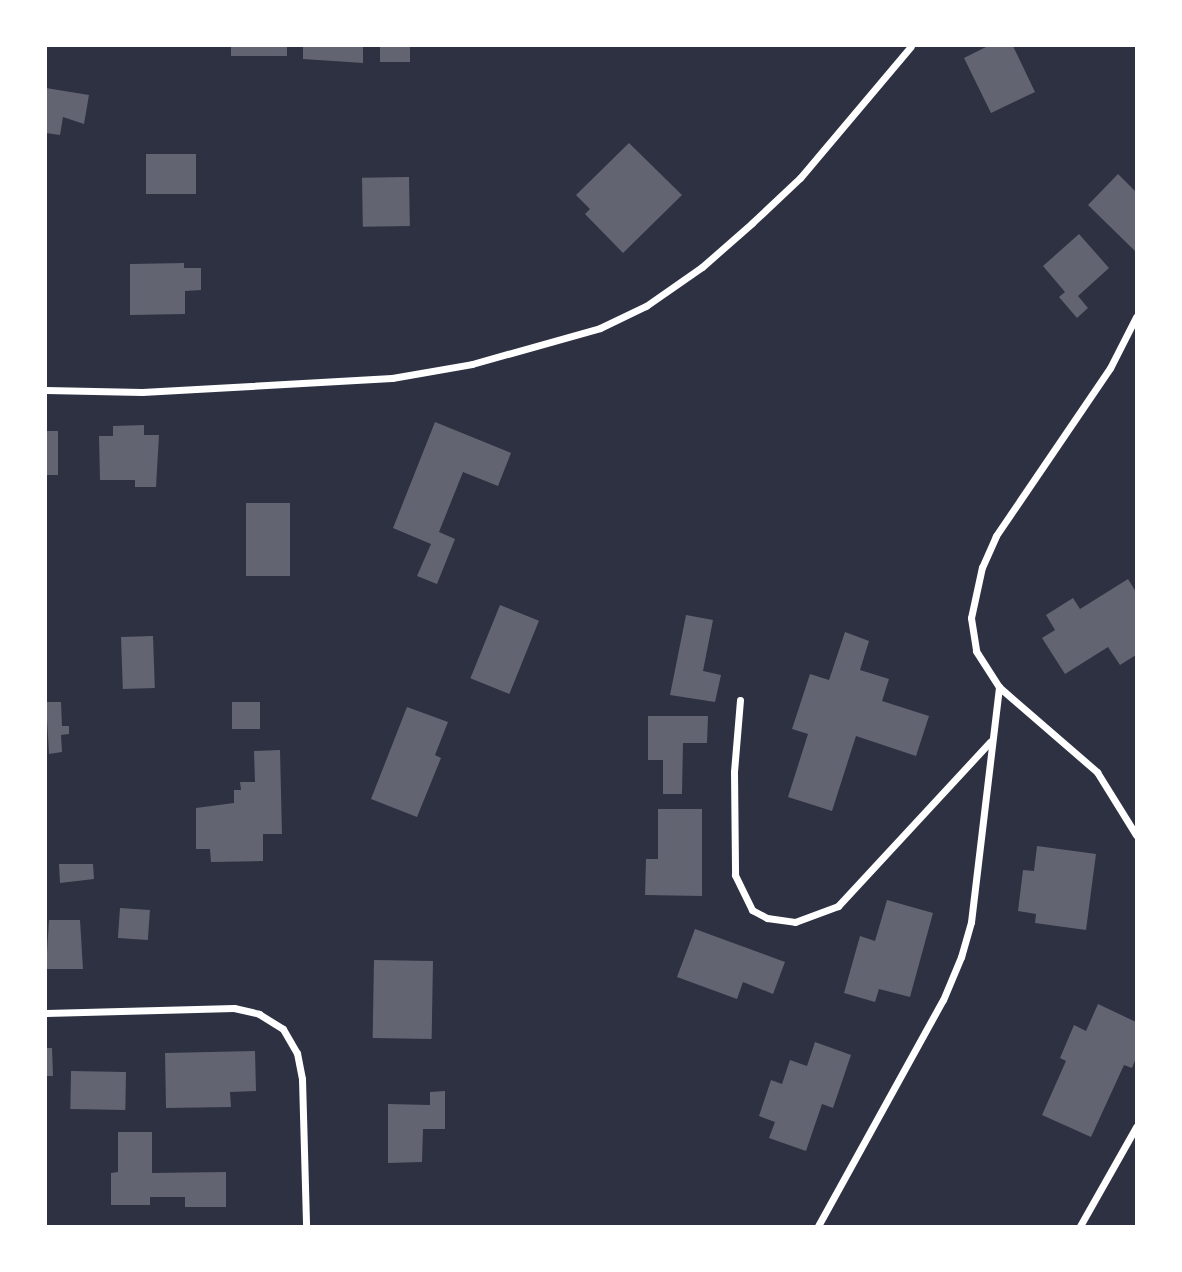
<!DOCTYPE html>
<style>
body{margin:0}
#map{position:relative;width:1182px;height:1272px;overflow:hidden;background:#2d3142;font-family:"Work Sans",sans-serif}
div>[style]{position:absolute}
[style*='--x']{left:calc(var(--x)*1px);top:calc(var(--y)*1px);width:calc(var(--w)*1px);rotate:calc(var(--a)*1deg)}
.building>*{inset:0;background:#626471;transform-origin:0 0}
.minor>*{height:7px;margin:-3.5px;padding:0 3.5px;transform-origin:3.5px;border-radius:3.5px;background:#fff}
span{translate:-50% -50%;white-space:nowrap;text-align:center;line-height:1.15;-webkit-text-stroke:7px #fff;paint-order:stroke}
.frame{position:absolute;inset:0;border:47px solid #fff;pointer-events:none}
</style>
<div id="map">
<div class="building">
<div style="left:231px;top:46px;width:56px;height:10px"></div>
<div style="clip-path:polygon(303px 46px,363px 46px,363px 63px,303px 59px)"></div>
<div style="left:380px;top:46px;width:30px;height:16px"></div>
<div style="clip-path:polygon(988px 46px,1013px 46px,1035px 92px,991px 113px,964px 58px)"></div>
<div style="clip-path:polygon(46px 88px,89px 95px,84px 124px,63px 117px,60px 135px,46px 133px)"></div>
<div style="clip-path:polygon(629px 143px,682px 195px,623px 253px,585px 214px,590px 209px,576px 195px)"></div>
<div style="left:146px;top:154px;width:50px;height:40px"></div>
<div style="clip-path:polygon(1118px 174px,1136px 192px,1136px 252px,1088px 205px)"></div>
<div style="left:409px;top:177px;width:49px;height:47px;rotate:89deg"></div>
<div style="clip-path:polygon(1079px 234px,1109px 268px,1078px 296px,1088px 308px,1077px 318px,1059px 297px,1065px 292px,1043px 266px)"></div>
<div style="clip-path:polygon(184px 263px,184px 268px,201px 268px,201px 290px,185px 291px,185px 314px,130px 315px,130px 264px)"></div>
<div style="clip-path:polygon(435px 422px,511px 453px,498px 486px,463px 472px,439px 532px,455px 539px,437px 584px,417px 576px,431px 544px,393px 528px)"></div>
<div style="clip-path:polygon(144px 425px,144px 435px,159px 435px,156px 487px,135px 487px,135px 480px,100px 480px,99px 436px,113px 436px,113px 426px)"></div>
<div style="left:46px;top:431px;width:12px;height:44px"></div>
<div style="left:246px;top:503px;width:44px;height:73px"></div>
<div style="clip-path:polygon(1128px 579px,1136px 592px,1136px 655px,1120px 665px,1108px 647px,1065px 674px,1042px 638px,1055px 630px,1046px 615px,1073px 598px,1080px 609px)"></div>
<div style="left:500px;top:605px;width:42px;height:79px;rotate:22deg"></div>
<div style="clip-path:polygon(686px 615px,713px 620px,703px 671px,721px 675px,715px 702px,670px 695px)"></div>
<div style="clip-path:polygon(845px 632px,869px 641px,860px 670px,889px 679px,882px 701px,929px 716px,916px 756px,856px 736px,832px 811px,788px 797px,808px 734px,792px 729px,810px 674px,829px 680px)"></div>
<div style="left:153px;top:636px;width:52px;height:32px;rotate:88deg"></div>
<div style="clip-path:polygon(46px 702px,61px 702px,62px 726px,69px 726px,69px 734px,61px 735px,62px 752px,49px 754px)"></div>
<div style="left:232px;top:702px;width:28px;height:27px"></div>
<div style="clip-path:polygon(407px 707px,448px 722px,435px 755px,441px 758px,417px 817px,371px 799px)"></div>
<div style="clip-path:polygon(648px 716px,708px 716px,707px 743px,683px 743px,682px 794px,663px 794px,663px 760px,648px 760px)"></div>
<div style="clip-path:polygon(280px 750px,282px 834px,263px 834px,263px 861px,211px 862px,210px 849px,196px 849px,196px 808px,234px 803px,234px 790px,241px 790px,240px 782px,255px 782px,254px 751px)"></div>
<div style="clip-path:polygon(658px 809px,702px 809px,702px 896px,645px 895px,646px 859px,658px 859px)"></div>
<div style="clip-path:polygon(1037px 846px,1096px 854px,1086px 930px,1035px 923px,1036px 914px,1018px 911px,1023px 870px,1034px 871px)"></div>
<div style="clip-path:polygon(59px 864px,93px 864px,94px 879px,60px 883px)"></div>
<div style="clip-path:polygon(887px 900px,933px 913px,910px 997px,879px 989px,875px 1002px,844px 993px,860px 936px,875px 941px)"></div>
<div style="left:120px;top:908px;width:30px;height:30px;rotate:4deg"></div>
<div style="clip-path:polygon(49px 920px,80px 920px,83px 969px,46px 969px)"></div>
<div style="clip-path:polygon(695px 929px,785px 962px,773px 994px,743px 982px,737px 999px,677px 977px)"></div>
<div style="left:374px;top:960px;width:59px;height:78px;rotate:1deg"></div>
<div style="clip-path:polygon(1098px 1004px,1136px 1022px,1136px 1058px,1132px 1068px,1124px 1065px,1091px 1137px,1042px 1115px,1066px 1061px,1060px 1058px,1074px 1025px,1086px 1031px)"></div>
<div style="clip-path:polygon(815px 1042px,851px 1055px,833px 1108px,822px 1104px,806px 1151px,769px 1138px,775px 1122px,759px 1116px,771px 1080px,782px 1084px,790px 1060px,807px 1066px)"></div>
<div style="clip-path:polygon(46px 1048px,52px 1048px,53px 1076px,46px 1076px)"></div>
<div style="clip-path:polygon(255px 1051px,256px 1091px,230px 1092px,231px 1107px,166px 1108px,165px 1053px)"></div>
<div style="left:71px;top:1071px;width:55px;height:38px;rotate:1deg"></div>
<div style="clip-path:polygon(445px 1091px,445px 1129px,423px 1129px,422px 1162px,388px 1163px,388px 1104px,430px 1105px,430px 1092px)"></div>
<div style="clip-path:polygon(118px 1132px,152px 1132px,152px 1173px,226px 1172px,226px 1207px,185px 1207px,185px 1197px,150px 1197px,150px 1205px,111px 1205px,111px 1173px,118px 1172px)"></div>
</div>
<div class="minor">
<div style="--x:1136;--y:317;--w:57;--a:117"></div>
<div style="--x:1110;--y:368;--w:203;--a:124.2"></div>
<div style="--x:996;--y:536;--w:34;--a:114"></div>
<div style="--x:982;--y:567;--w:52;--a:102.2"></div>
<div style="--x:971;--y:618;--w:33;--a:81"></div>
<div style="--x:976;--y:651;--w:43;--a:57.4"></div>
<div style="--x:999;--y:687;--w:130;--a:40.9"></div>
<div style="--x:1097;--y:772;--w:74;--a:58.2"></div>
<div style="--x:46;--y:390;--w:96;--a:1.2"></div>
<div style="--x:142;--y:392;--w:250;--a:-3.2"></div>
<div style="--x:392;--y:378;--w:81;--a:-9.9"></div>
<div style="--x:472;--y:364;--w:133;--a:-15.7"></div>
<div style="--x:600;--y:328;--w:51;--a:-25.6"></div>
<div style="--x:646;--y:306;--w:68;--a:-34.9"></div>
<div style="--x:702;--y:267;--w:67;--a:-41.3"></div>
<div style="--x:752;--y:223;--w:66;--a:-43.2"></div>
<div style="--x:800;--y:178;--w:172;--a:-49.9"></div>
<div style="--x:740;--y:700;--w:72;--a:94.8"></div>
<div style="--x:734;--y:772;--w:103;--a:89.4"></div>
<div style="--x:735;--y:875;--w:39;--a:64"></div>
<div style="--x:752;--y:910;--w:17;--a:28"></div>
<div style="--x:767;--y:918;--w:28;--a:8"></div>
<div style="--x:795;--y:922;--w:46;--a:-20.4"></div>
<div style="--x:838;--y:906;--w:224;--a:-47.2"></div>
<div style="--x:46;--y:1013;--w:188;--a:-1.5"></div>
<div style="--x:234;--y:1008;--w:26;--a:13"></div>
<div style="--x:259;--y:1014;--w:28;--a:32"></div>
<div style="--x:283;--y:1029;--w:28;--a:60"></div>
<div style="--x:297;--y:1053;--w:26;--a:79"></div>
<div style="--x:302;--y:1079;--w:147;--a:88.4"></div>
<div style="--x:818;--y:1226;--w:258;--a:-61.1"></div>
<div style="--x:943;--y:1000;--w:47;--a:-67.3"></div>
<div style="--x:961;--y:957;--w:36;--a:-74"></div>
<div style="--x:971;--y:922;--w:237;--a:-83.2"></div>
<div style="--x:1080;--y:1226;--w:114;--a:-60.5"></div>
</div>
<div class="frame"></div>
</div>
